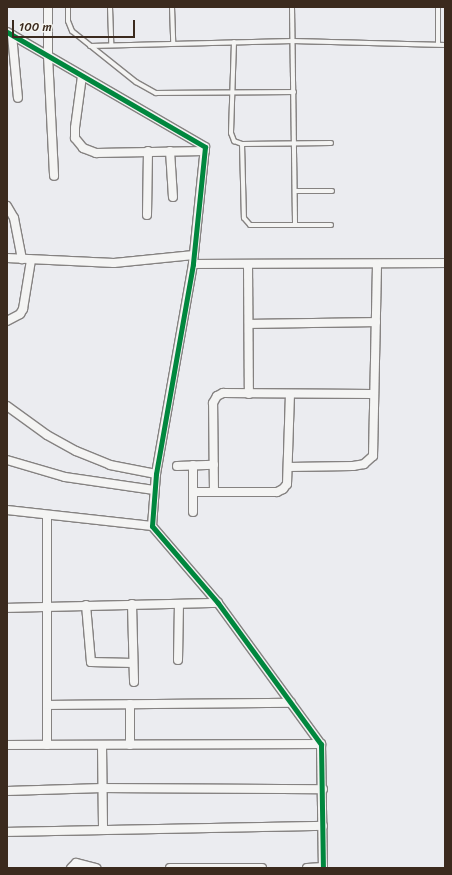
<!DOCTYPE html>
<style>
body{margin:0}
#map{position:relative;width:452px;height:875px;overflow:hidden;background:#ebecf0;font-family:Sriracha,sans-serif}
div>[style]{position:absolute}
[style*='--x']{left:calc(var(--x)*1px);top:calc(var(--y)*1px);width:calc(var(--w)*1px);rotate:calc(var(--a)*1deg)}
.roads{filter:drop-shadow(1px 0 #858281) drop-shadow(-1px 0 #858281) drop-shadow(0 1px #858281) drop-shadow(0 -1px #858281)}
.lane>*{height:4px;margin:-2px;padding:0 2px;transform-origin:2px;border-radius:2px;background:#f4f4f3}
.street>*{height:8px;margin:-4px;padding:0 4px;transform-origin:4px;border-radius:4px;background:#f4f4f3}
.cycleway>*{height:5px;margin:-2.5px;padding:0 2.5px;transform-origin:2.5px;border-radius:2.5px;background:#00873e}
span{translate:-50% -50%;white-space:nowrap;text-align:center;line-height:1.15;-webkit-text-stroke:4px #f6f6f2;paint-order:stroke}
.frame{position:absolute;inset:0;border:8px solid #3b2a1e;pointer-events:none}
.scale{position:absolute;left:12px;top:20px;width:123px;height:18px;box-sizing:border-box;border:2px solid #3b2a1e;border-top:0;padding-left:5px;font-size:12px;line-height:14px;white-space:nowrap;color:#3b2a1e;-webkit-text-stroke:3px #f6f6f2;paint-order:stroke}
</style>
<div id="map">
<div class="roads">
<div class="lane">
<div style="--x:68;--y:7;--w:14;--a:90"></div>
<div style="--x:68;--y:21;--w:11;--a:68"></div>
<div style="--x:72;--y:31;--w:82;--a:38.6"></div>
<div style="--x:136;--y:82;--w:23;--a:29"></div>
<div style="--x:156;--y:93;--w:138;--a:-0.4"></div>
<div style="--x:110;--y:7;--w:37;--a:88"></div>
<div style="--x:172;--y:7;--w:36;--a:88"></div>
<div style="--x:292;--y:7;--w:218;--a:89.2"></div>
<div style="--x:438;--y:7;--w:36;--a:90"></div>
<div style="--x:234;--y:42;--w:91;--a:91.9"></div>
<div style="--x:231;--y:133;--w:9;--a:69"></div>
<div style="--x:234;--y:141;--w:9;--a:21"></div>
<div style="--x:242;--y:144;--w:74;--a:88.5"></div>
<div style="--x:244;--y:218;--w:9;--a:49"></div>
<div style="--x:250;--y:225;--w:81;--a:0"></div>
<div style="--x:90;--y:46;--w:203;--a:-1.4"></div>
<div style="--x:293;--y:41;--w:152;--a:1.5"></div>
<div style="--x:242;--y:144;--w:89;--a:-0.6"></div>
<div style="--x:295;--y:191;--w:37;--a:0"></div>
</div>
<div class="street">
<div style="--x:48;--y:7;--w:49;--a:90"></div>
<div style="--x:48;--y:56;--w:120;--a:87.1"></div>
<div style="--x:7;--y:32;--w:229;--a:30.1"></div>
<div style="--x:205;--y:147;--w:118;--a:95.9"></div>
<div style="--x:193;--y:264;--w:213;--a:100"></div>
<div style="--x:156;--y:474;--w:52;--a:94.4"></div>
<div style="--x:152;--y:526;--w:101;--a:49.4"></div>
<div style="--x:218;--y:603;--w:175;--a:53.9"></div>
<div style="--x:321;--y:744;--w:124;--a:89.1"></div>
<div style="--x:12;--y:35;--w:63;--a:84.6"></div>
<div style="--x:82;--y:76;--w:52;--a:97.7"></div>
<div style="--x:75;--y:128;--w:10;--a:90"></div>
<div style="--x:75;--y:138;--w:13;--a:51"></div>
<div style="--x:83;--y:148;--w:14;--a:21"></div>
<div style="--x:96;--y:153;--w:109;--a:-1.1"></div>
<div style="--x:170;--y:151;--w:46;--a:86.3"></div>
<div style="--x:7;--y:206;--w:14;--a:60"></div>
<div style="--x:14;--y:218;--w:42;--a:79"></div>
<div style="--x:147;--y:215;--w:64;--a:-89.1"></div>
<div style="--x:7;--y:258;--w:107;--a:2.7"></div>
<div style="--x:114;--y:263;--w:80;--a:-5.7"></div>
<div style="--x:193;--y:264;--w:252;--a:-0.2"></div>
<div style="--x:248;--y:264;--w:130;--a:89.6"></div>
<div style="--x:7;--y:321;--w:15;--a:-28"></div>
<div style="--x:20;--y:314;--w:6;--a:-59"></div>
<div style="--x:23;--y:309;--w:50;--a:-80.7"></div>
<div style="--x:249;--y:324;--w:127;--a:-0.9"></div>
<div style="--x:7;--y:406;--w:49;--a:35.9"></div>
<div style="--x:47;--y:435;--w:33;--a:29"></div>
<div style="--x:76;--y:451;--w:37;--a:22"></div>
<div style="--x:110;--y:465;--w:47;--a:11.1"></div>
<div style="--x:7;--y:460;--w:60;--a:16.3"></div>
<div style="--x:65;--y:477;--w:90;--a:8.3"></div>
<div style="--x:193;--y:465;--w:47;--a:90"></div>
<div style="--x:177;--y:466;--w:37;--a:-2"></div>
<div style="--x:288;--y:467;--w:65;--a:-0.9"></div>
<div style="--x:353;--y:466;--w:11;--a:-10"></div>
<div style="--x:364;--y:464;--w:12;--a:-42"></div>
<div style="--x:373;--y:456;--w:192;--a:-88.8"></div>
<div style="--x:193;--y:492;--w:84;--a:0"></div>
<div style="--x:277;--y:492;--w:7;--a:-27"></div>
<div style="--x:283;--y:489;--w:6;--a:-51"></div>
<div style="--x:287;--y:484;--w:90;--a:-88.1"></div>
<div style="--x:214;--y:492;--w:89;--a:-90.6"></div>
<div style="--x:213;--y:403;--w:8;--a:-60"></div>
<div style="--x:217;--y:396;--w:7;--a:-27"></div>
<div style="--x:223;--y:393;--w:150;--a:0.4"></div>
<div style="--x:7;--y:510;--w:146;--a:6.3"></div>
<div style="--x:47;--y:515;--w:230;--a:90"></div>
<div style="--x:132;--y:604;--w:78;--a:88.5"></div>
<div style="--x:86;--y:605;--w:57;--a:85"></div>
<div style="--x:91;--y:662;--w:42;--a:1.4"></div>
<div style="--x:7;--y:608;--w:211;--a:-1.4"></div>
<div style="--x:178;--y:660;--w:56;--a:-89"></div>
<div style="--x:130;--y:704;--w:41;--a:90"></div>
<div style="--x:47;--y:705;--w:244;--a:-0.5"></div>
<div style="--x:7;--y:745;--w:314;--a:-0.2"></div>
<div style="--x:102;--y:745;--w:85;--a:89.3"></div>
<div style="--x:7;--y:791;--w:96;--a:-1.8"></div>
<div style="--x:103;--y:788;--w:220;--a:0.3"></div>
<div style="--x:7;--y:832;--w:316;--a:-1.1"></div>
<div style="--x:71;--y:868;--w:7;--a:-45"></div>
<div style="--x:76;--y:863;--w:21;--a:14"></div>
<div style="--x:170;--y:868;--w:92;--a:0"></div>
<div style="--x:307;--y:868;--w:16;--a:-4"></div>
</div>
</div>
<div class="cycleway">
<div style="--x:7;--y:32;--w:229;--a:30.1"></div>
<div style="--x:205;--y:147;--w:118;--a:95.9"></div>
<div style="--x:193;--y:264;--w:213;--a:100"></div>
<div style="--x:156;--y:474;--w:52;--a:94.4"></div>
<div style="--x:152;--y:526;--w:101;--a:49.4"></div>
<div style="--x:218;--y:603;--w:175;--a:53.9"></div>
<div style="--x:321;--y:744;--w:124;--a:89.1"></div>
</div>
<div class="frame"></div>
<div class="scale">100 m</div>
</div>
